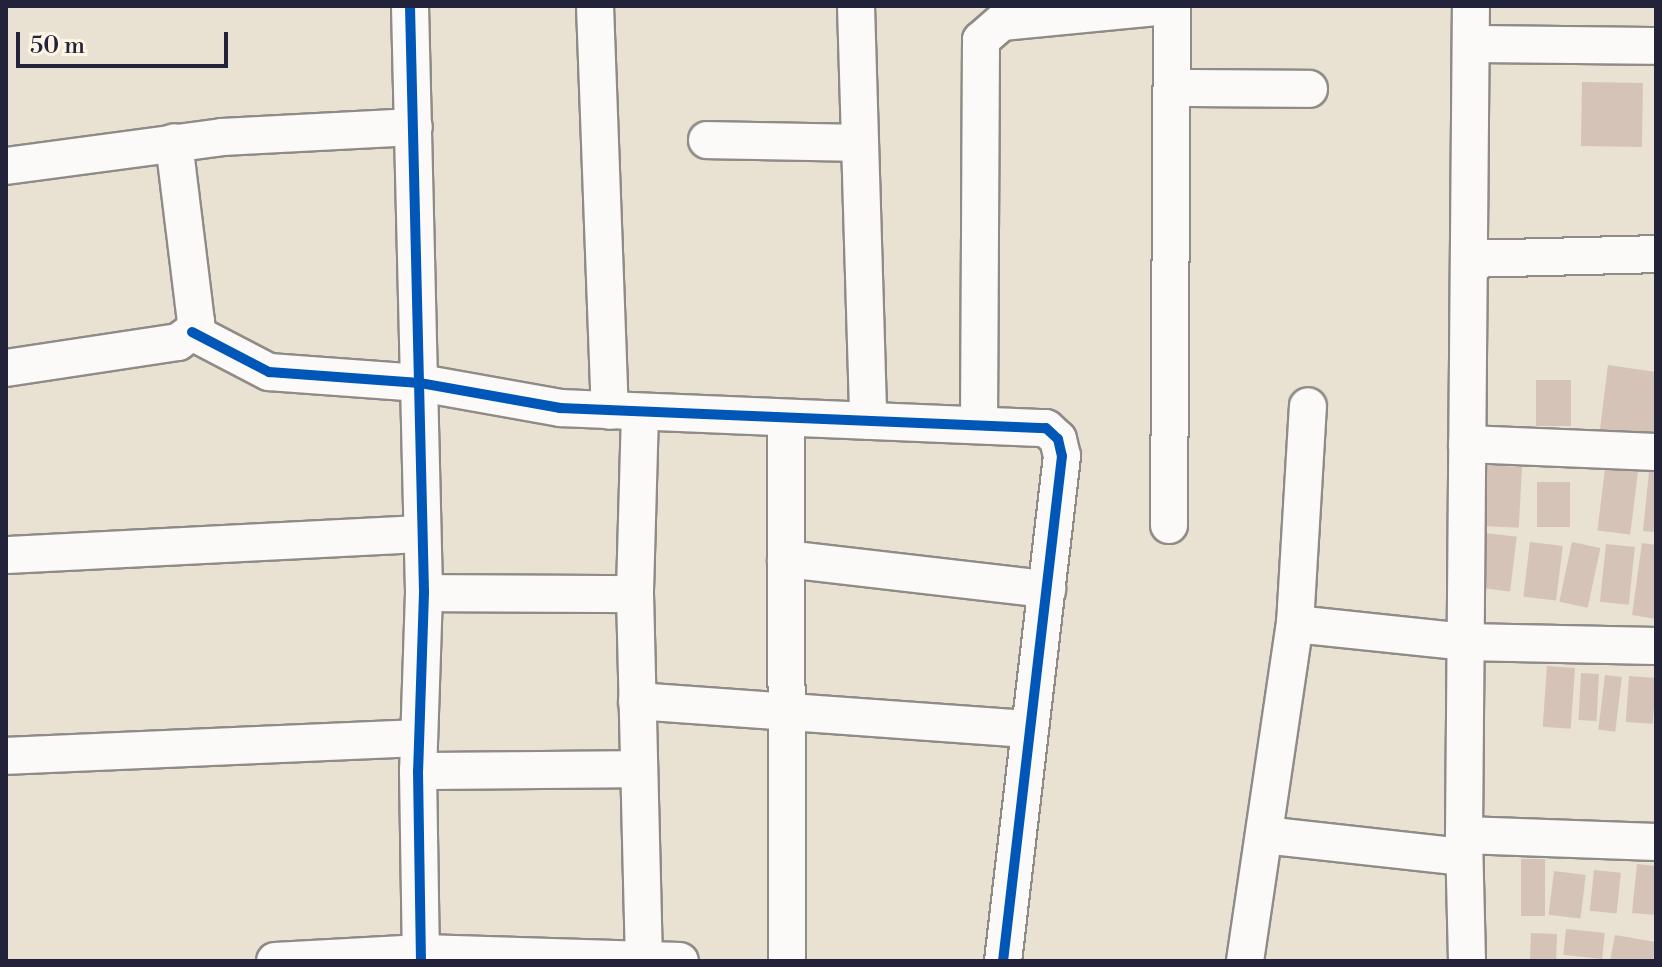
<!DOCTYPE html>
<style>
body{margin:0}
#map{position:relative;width:1662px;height:967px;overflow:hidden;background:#e9e1d2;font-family:"Libre Bodoni",serif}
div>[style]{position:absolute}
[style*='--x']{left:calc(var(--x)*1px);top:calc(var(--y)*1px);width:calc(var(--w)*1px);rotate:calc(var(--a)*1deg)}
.building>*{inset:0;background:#d5c3b7;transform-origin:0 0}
.roads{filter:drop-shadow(2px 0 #8f8b87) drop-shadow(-2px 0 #8f8b87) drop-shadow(0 2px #8f8b87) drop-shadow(0 -2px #8f8b87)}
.minor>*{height:36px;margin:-18px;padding:0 18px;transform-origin:18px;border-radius:18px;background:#fcfaf8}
.cycleway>*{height:10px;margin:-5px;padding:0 5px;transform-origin:5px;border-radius:5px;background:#0057b8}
span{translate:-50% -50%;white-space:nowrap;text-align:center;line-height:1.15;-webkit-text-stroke:7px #fcf5e5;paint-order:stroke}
.frame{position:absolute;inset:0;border:8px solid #22223b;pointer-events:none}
.scale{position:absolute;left:16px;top:32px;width:212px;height:36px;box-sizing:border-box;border:4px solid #22223b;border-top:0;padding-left:10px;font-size:24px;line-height:28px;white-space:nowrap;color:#22223b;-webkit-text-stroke:6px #fcf5e5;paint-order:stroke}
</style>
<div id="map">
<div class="building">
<div style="left:1582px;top:82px;width:61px;height:64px;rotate:1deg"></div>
<div style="clip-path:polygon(1608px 365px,1656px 372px,1655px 437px,1600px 430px)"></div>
<div style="left:1536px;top:380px;width:35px;height:46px"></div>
<div style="left:1606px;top:461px;width:33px;height:70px;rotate:7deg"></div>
<div style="left:1485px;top:465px;width:37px;height:61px;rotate:3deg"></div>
<div style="clip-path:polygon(1649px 472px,1656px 472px,1656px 532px,1643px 531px)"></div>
<div style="left:1537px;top:482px;width:33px;height:45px"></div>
<div style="left:1477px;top:532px;width:40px;height:55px;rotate:7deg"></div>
<div style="left:1530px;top:542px;width:33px;height:55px;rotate:7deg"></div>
<div style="left:1572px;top:542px;width:29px;height:61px;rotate:12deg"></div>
<div style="clip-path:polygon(1642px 543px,1656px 545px,1656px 619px,1632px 615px)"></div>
<div style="left:1606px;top:544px;width:29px;height:58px;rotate:6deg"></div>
<div style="left:1547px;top:666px;width:28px;height:61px;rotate:4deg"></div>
<div style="left:1581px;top:673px;width:18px;height:47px;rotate:3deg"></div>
<div style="left:1605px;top:675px;width:17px;height:55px;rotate:7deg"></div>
<div style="left:1629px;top:676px;width:27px;height:46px;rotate:4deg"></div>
<div style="left:1521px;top:859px;width:24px;height:57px"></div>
<div style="clip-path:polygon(1637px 864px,1656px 866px,1656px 915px,1632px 913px)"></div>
<div style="left:1594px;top:870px;width:27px;height:41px;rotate:6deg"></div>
<div style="left:1554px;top:871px;width:32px;height:44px;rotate:7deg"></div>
<div style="left:1566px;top:929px;width:39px;height:26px;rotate:6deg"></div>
<div style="left:1531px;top:933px;width:26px;height:28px;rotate:2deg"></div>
<div style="clip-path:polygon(1615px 935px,1656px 942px,1653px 961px,1610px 961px)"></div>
</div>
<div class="roads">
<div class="minor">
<div style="--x:410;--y:6;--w:587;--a:88.63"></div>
<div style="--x:424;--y:593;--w:178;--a:91.9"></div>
<div style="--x:418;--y:771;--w:190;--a:89.1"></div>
<div style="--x:595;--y:6;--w:405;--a:87.9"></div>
<div style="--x:856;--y:6;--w:415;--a:88.3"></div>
<div style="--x:1471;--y:44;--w:185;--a:0.6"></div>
<div style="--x:1172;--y:88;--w:137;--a:0.4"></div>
<div style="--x:707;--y:140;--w:153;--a:1.1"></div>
<div style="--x:6;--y:166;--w:218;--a:-7.6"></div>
<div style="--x:222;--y:137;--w:192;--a:-3"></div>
<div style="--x:1469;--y:259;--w:187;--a:-1.5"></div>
<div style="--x:192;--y:332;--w:87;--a:27.5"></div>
<div style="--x:269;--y:372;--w:151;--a:4.2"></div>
<div style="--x:420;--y:383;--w:142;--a:10.1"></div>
<div style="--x:560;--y:408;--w:486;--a:2.4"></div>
<div style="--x:1046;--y:428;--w:16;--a:43"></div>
<div style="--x:1058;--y:439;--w:17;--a:77"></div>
<div style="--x:1062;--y:456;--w:508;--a:96.66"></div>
<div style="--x:6;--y:368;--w:174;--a:-8.6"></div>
<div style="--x:178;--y:342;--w:17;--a:-36"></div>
<div style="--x:192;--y:332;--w:11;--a:-68"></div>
<div style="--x:196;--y:322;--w:181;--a:-97"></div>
<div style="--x:640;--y:412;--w:182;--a:91.6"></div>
<div style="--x:635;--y:594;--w:363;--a:88.6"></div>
<div style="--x:786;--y:419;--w:542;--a:89.89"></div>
<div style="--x:979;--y:424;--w:384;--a:-89.7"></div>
<div style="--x:981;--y:40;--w:28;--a:-41"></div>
<div style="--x:1002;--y:22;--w:168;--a:-5.5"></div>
<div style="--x:1467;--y:444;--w:189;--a:2.4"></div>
<div style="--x:1169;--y:525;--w:519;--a:-89.67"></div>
<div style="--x:6;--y:555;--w:416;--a:-2.9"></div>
<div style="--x:786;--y:559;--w:263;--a:6.6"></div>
<div style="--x:424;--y:593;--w:211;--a:0.3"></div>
<div style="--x:1295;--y:624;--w:171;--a:6"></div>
<div style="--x:1465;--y:642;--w:191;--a:1.2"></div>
<div style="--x:637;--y:701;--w:394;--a:4.1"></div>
<div style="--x:6;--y:756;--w:413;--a:-2.5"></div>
<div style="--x:418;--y:771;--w:219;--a:-0.5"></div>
<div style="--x:1264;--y:835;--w:201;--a:6.3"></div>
<div style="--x:1464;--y:835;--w:192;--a:2.1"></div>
<div style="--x:275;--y:961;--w:147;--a:-3.1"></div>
<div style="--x:422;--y:953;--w:258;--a:1.8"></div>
<div style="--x:1245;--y:961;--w:341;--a:-81.6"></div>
<div style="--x:1295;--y:624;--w:218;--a:-86.6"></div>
<div style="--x:1467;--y:961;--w:126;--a:-91.4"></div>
<div style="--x:1464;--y:835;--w:829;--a:-89.52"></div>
</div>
</div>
<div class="cycleway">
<div style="--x:410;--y:6;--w:587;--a:88.63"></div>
<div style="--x:424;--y:593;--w:178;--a:91.9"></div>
<div style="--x:418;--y:771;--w:190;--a:89.1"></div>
<div style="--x:192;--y:332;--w:87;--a:27.5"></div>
<div style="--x:269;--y:372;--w:151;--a:4.2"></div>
<div style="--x:420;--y:383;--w:142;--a:10.1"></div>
<div style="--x:560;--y:408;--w:486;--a:2.4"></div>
<div style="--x:1046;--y:428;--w:16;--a:43"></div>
<div style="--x:1058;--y:439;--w:17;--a:77"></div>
<div style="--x:1062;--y:456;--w:508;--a:96.66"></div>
</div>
<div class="frame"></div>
<div class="scale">50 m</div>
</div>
